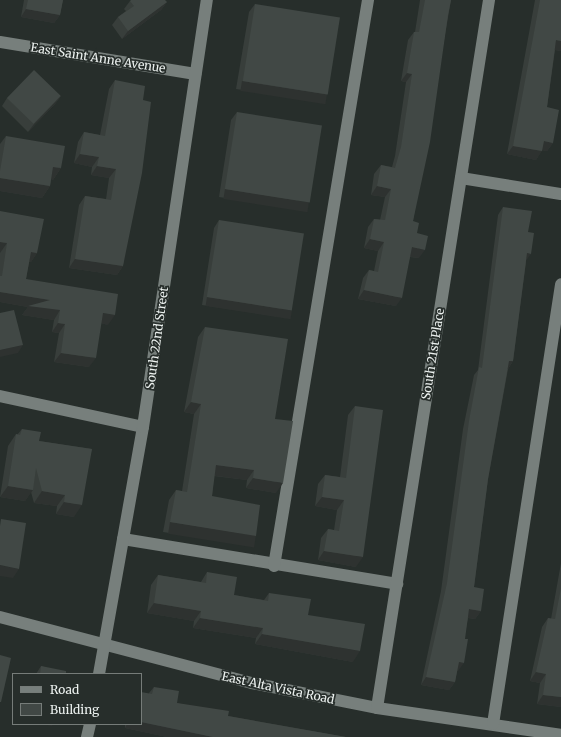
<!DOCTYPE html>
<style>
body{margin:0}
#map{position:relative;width:561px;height:737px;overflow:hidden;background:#272e2b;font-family:Merriweather,serif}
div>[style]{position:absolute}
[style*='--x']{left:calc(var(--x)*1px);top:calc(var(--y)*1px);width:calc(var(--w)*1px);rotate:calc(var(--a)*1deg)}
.minor>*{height:12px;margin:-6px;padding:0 6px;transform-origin:6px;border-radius:6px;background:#777f7c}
.wall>*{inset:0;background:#383e3b}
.shaded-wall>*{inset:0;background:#2e3230;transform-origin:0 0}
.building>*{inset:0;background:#414845;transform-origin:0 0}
span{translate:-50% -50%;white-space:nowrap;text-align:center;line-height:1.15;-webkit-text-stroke:3.5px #272e2b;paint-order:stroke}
.street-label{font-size:12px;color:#ecf1ef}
.legend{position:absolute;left:12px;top:673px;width:130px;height:52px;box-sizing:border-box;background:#272e2b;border:1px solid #767c79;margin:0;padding:5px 7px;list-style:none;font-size:12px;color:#ecf1ef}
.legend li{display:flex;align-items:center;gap:8px;height:20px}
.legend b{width:20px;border:1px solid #767c79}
</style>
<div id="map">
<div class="minor">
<div style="--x:0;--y:42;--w:198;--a:9.3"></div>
<div style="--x:461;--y:178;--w:101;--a:9.1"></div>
<div style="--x:0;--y:396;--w:146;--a:12.2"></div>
<div style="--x:123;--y:539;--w:278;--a:9.3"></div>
<div style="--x:274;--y:566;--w:574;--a:-80.57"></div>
<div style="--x:0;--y:617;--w:260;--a:14.7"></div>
<div style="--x:252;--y:683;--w:127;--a:11.3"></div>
<div style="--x:377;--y:708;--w:186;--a:8.3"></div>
<div style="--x:99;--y:674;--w:251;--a:-79.9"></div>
<div style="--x:143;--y:427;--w:432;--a:-81.5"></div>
<div style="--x:377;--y:708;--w:717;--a:-81.01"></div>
<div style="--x:493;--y:724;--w:445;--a:-81.2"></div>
<div style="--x:87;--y:737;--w:13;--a:-77"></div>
</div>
<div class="wall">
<div style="clip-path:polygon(24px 0,63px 0,60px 15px,54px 23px,21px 17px)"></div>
<div style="clip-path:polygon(420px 0,451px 0,413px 221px,417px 233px,419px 258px,410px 257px,396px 306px,358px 299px,363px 278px,369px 270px,374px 271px,378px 251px,364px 248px,368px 227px,374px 219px,380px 220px,385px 197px,371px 195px,374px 174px,381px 165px,392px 167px,395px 156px,406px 82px,401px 81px,408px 40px,414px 32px,415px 32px)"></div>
<div style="clip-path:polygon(535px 0,561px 0,561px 51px,555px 50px,547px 107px,553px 143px,547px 151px,542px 150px,536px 160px,507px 154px)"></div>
<div style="clip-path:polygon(130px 1px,167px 2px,161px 10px,122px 39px,112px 25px,118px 17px,126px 11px,124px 9px)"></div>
<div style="clip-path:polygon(255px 4px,327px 94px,321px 102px,236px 89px,249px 12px)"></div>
<div style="clip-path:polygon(115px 80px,143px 100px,123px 266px,117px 275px,69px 268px,79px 205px,85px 196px,106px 199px,109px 178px,91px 175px,92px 167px,74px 163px,78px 142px,84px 132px,100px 135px,109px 89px)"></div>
<div style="clip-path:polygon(61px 96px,55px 104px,28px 132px,2px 106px,7px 98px)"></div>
<div style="clip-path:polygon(237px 112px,304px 210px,219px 197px,231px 120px)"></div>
<div style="clip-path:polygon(6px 136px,61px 168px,53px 180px,51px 179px,50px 186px,42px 198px,0 191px,0 144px)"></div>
<div style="clip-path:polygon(503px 207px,528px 232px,526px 262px,513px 361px,508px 369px,488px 479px,474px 587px,481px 611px,475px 619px,468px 618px,458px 671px,457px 671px,455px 682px,449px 690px,421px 685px,441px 591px,463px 429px,474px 375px,478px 370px,498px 215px)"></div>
<div style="clip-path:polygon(0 211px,37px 253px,31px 262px,29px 262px,26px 279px,108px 325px,101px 323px,89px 367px,54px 362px,59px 333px,52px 332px,54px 320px,22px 315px,28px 307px,0 302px)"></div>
<div style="clip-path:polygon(219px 220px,287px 318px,202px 305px,214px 228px)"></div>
<div style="clip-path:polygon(205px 327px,275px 419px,276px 493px,246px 488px,247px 480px,214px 476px,212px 496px,249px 546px,163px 532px,169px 500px,176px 490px,182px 491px,194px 414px,184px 412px,198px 337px)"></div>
<div style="clip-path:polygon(355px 406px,356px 567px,318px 560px,321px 538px,328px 529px,334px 530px,337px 510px,315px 506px,318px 484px,325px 475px,340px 477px,348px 415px)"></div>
<div style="clip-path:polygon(22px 429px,39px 441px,92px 449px,74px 517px,56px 514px,57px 506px,34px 503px,31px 492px,25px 501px,0 497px,8px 446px,16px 434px,17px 435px)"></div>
<div style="clip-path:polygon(561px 563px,561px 707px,537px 704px,540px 683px,530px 681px,542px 627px,548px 618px,551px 619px)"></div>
<div style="clip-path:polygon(207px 572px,234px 595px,264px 600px,269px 593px,308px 615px,353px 662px,255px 644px,256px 638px,193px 628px,194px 621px,147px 613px,151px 585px,158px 575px,201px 582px)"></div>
<div style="clip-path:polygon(41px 666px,66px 674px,36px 674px)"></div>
<div style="clip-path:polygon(154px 687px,177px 703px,228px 716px,346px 737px,167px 737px,125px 728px,125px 724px,141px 724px,149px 693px)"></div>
</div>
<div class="shaded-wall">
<div style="clip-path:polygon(167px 2px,161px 10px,122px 39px,128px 31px)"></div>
<div style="clip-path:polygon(26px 9px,60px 15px,54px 23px,21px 17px)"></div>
<div style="clip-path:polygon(556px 40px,561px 41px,561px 51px,550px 49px)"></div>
<div style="clip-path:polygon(407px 73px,412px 74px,406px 82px,401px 81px)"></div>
<div style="left:242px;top:81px;width:86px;height:10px;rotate:9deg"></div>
<div style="clip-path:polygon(61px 96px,55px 104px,28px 132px,34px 124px)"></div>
<div style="clip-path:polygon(544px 141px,553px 143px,547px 151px,538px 150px)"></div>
<div style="clip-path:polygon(513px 146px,542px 151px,536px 160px,507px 154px)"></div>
<div style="clip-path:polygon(80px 154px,99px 157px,92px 167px,74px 163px)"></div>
<div style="clip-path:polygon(97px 166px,116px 169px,109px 178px,91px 175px)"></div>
<div style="clip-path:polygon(53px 167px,61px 168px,53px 180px,45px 178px)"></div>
<div style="clip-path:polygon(0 178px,50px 186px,42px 198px,0 191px)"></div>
<div style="clip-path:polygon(377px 186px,391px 189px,385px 197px,371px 195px)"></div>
<div style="left:225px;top:189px;width:85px;height:10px;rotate:9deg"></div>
<div style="clip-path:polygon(370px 239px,384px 242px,378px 251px,364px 248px)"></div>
<div style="clip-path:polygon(0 242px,7px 243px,0 253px)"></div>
<div style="clip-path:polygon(412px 247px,425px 250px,419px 258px,406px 256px)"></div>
<div style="clip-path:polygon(31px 252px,37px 253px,31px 262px,24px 261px)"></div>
<div style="clip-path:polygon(527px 253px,531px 254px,525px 262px)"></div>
<div style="clip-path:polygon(75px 259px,123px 266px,117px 275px,69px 268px)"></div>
<div style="clip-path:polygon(364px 290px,402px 298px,396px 306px,358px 299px)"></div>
<div style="clip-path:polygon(0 292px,50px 300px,60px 310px,54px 320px,22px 315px,28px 307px,0 302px)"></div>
<div style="left:207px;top:297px;width:86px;height:9px;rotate:9deg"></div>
<div style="clip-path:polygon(103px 313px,115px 315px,108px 325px,96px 322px)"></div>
<div style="clip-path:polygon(58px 323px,65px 324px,59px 333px,52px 332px)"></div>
<div style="clip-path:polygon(23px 345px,18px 353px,0 357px,0 350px)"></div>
<div style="clip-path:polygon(61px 353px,96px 358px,89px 367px,54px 362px)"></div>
<div style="clip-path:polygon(509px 361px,513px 361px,508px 369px,503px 369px)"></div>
<div style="clip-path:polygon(191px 402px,201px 404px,194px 414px,184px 412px)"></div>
<div style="clip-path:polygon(216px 465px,254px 470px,247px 480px,209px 475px)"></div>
<div style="clip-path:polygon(253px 478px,283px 483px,276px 493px,246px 488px)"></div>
<div style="clip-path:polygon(8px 486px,33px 490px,25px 501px,0 497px)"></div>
<div style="clip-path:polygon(42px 491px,65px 495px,57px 506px,34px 503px)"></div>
<div style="clip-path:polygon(322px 497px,344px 500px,337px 510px,315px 506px)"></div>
<div style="clip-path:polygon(64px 502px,82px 505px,74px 517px,56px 514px)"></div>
<div style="left:170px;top:522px;width:87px;height:12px;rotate:9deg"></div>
<div style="clip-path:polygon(324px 551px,363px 557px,356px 567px,318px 560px)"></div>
<div style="clip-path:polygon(0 565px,19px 569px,13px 578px,0 576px)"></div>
<div style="clip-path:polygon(154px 603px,201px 611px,194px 621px,147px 613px)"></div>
<div style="clip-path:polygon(469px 609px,481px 611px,475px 619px,464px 617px)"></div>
<div style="clip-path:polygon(200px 618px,263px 628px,256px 638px,193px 628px)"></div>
<div style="clip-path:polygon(262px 634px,360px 651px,353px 662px,255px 644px)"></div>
<div style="clip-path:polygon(459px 662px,464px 663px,458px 671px,453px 670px)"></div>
<div style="clip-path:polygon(536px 672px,546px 674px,540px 683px,530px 681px)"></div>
<div style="clip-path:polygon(426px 677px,455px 682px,449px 690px,421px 685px)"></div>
<div style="clip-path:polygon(543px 695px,561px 697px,561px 707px,537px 704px)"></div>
<div style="clip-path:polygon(141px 722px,213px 737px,167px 737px,125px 728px,127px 724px,141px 724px)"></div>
<div style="clip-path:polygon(42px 724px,53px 724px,52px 726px)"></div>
</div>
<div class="building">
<div style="clip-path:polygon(28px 0,63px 0,60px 15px,26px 9px)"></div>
<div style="clip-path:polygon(131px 0,165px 0,167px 2px,128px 31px,118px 17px,134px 6px,130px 1px)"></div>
<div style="clip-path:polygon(425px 0,451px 0,448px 15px,430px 142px,413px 221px,419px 223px,417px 233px,428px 236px,425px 250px,412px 247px,402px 298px,364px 290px,369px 270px,378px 272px,384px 242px,370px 239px,374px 219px,385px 220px,391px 189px,377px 186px,381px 165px,395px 168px,401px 147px,412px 74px,407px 73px,414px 32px,419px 32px)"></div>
<div style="clip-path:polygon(540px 0,561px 0,561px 41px,556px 40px,547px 107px,559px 110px,553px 143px,544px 141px,542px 151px,513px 146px)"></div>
<div style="left:255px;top:4px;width:86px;height:78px;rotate:9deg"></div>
<div style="left:34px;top:70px;width:37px;height:39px;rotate:44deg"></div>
<div style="clip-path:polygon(115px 80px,145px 86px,143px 100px,151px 102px,142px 173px,123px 266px,75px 259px,85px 196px,111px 200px,116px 169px,97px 166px,99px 157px,80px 154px,84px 132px,105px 136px)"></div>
<div style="left:237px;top:112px;width:86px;height:78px;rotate:9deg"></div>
<div style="clip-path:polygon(6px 136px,65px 146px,61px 168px,53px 167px,50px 186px,0 178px,0 171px)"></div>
<div style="clip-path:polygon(503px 207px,532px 211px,528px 232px,534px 233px,531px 254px,527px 253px,513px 361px,509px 361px,488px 479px,474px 587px,484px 589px,481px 611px,469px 609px,465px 639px,468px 639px,464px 663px,459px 662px,455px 682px,426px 677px,447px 583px,469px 421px,479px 367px,482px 368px)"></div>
<div style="clip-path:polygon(0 211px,44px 219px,37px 253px,31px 252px,26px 279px,118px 294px,115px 315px,103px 313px,96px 358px,61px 353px,65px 324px,58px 323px,60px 310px,28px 306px,50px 300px,0 292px,0 276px,2px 276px,7px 243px,0 242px)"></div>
<div style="left:219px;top:220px;width:86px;height:78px;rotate:9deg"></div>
<div style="clip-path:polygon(14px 310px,23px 345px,0 350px,0 313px)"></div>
<div style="clip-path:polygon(205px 327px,288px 339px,275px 419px,293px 421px,283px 483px,253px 478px,254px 470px,216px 465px,212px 496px,260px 505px,256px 536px,170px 522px,176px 490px,187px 492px,201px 404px,191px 402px)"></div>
<div style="clip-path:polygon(355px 406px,383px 410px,363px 557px,324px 551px,328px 529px,339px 531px,344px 500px,322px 497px,325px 475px,346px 478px)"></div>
<div style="clip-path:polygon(22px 429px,41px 432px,39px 441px,92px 449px,82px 505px,64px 502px,65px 495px,42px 491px,36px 468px,33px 490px,8px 486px,16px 434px,20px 435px)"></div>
<div style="clip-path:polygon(1px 519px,26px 523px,19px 569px,0 565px,0 526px)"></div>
<div style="clip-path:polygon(207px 572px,237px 577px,234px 595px,268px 601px,269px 593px,311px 599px,308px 615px,365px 624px,360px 651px,262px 634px,263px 628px,200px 618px,201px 611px,154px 603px,158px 575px,206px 583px)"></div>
<div style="clip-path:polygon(561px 588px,561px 697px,543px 695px,546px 674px,536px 672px,548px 618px,555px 619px)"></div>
<div style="clip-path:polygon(0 655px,11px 658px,1px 702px,0 702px)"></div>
<div style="clip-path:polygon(41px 666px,66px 671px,66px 674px,40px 674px)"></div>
<div style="clip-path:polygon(154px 687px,179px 691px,177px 703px,229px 711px,228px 716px,346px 737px,213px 737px,141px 722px,141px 692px,152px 694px)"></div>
</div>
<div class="street-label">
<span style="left:98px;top:58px;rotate:9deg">East Saint Anne Avenue</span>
<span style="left:157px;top:338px;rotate:-82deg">South 22nd Street</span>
<span style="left:433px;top:354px;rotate:-81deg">South 21st Place</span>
<span style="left:278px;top:688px;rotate:12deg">East Alta Vista Road</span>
</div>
<ul class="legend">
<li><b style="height:5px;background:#777f7c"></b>Road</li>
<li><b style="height:11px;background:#414845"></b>Building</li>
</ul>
</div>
